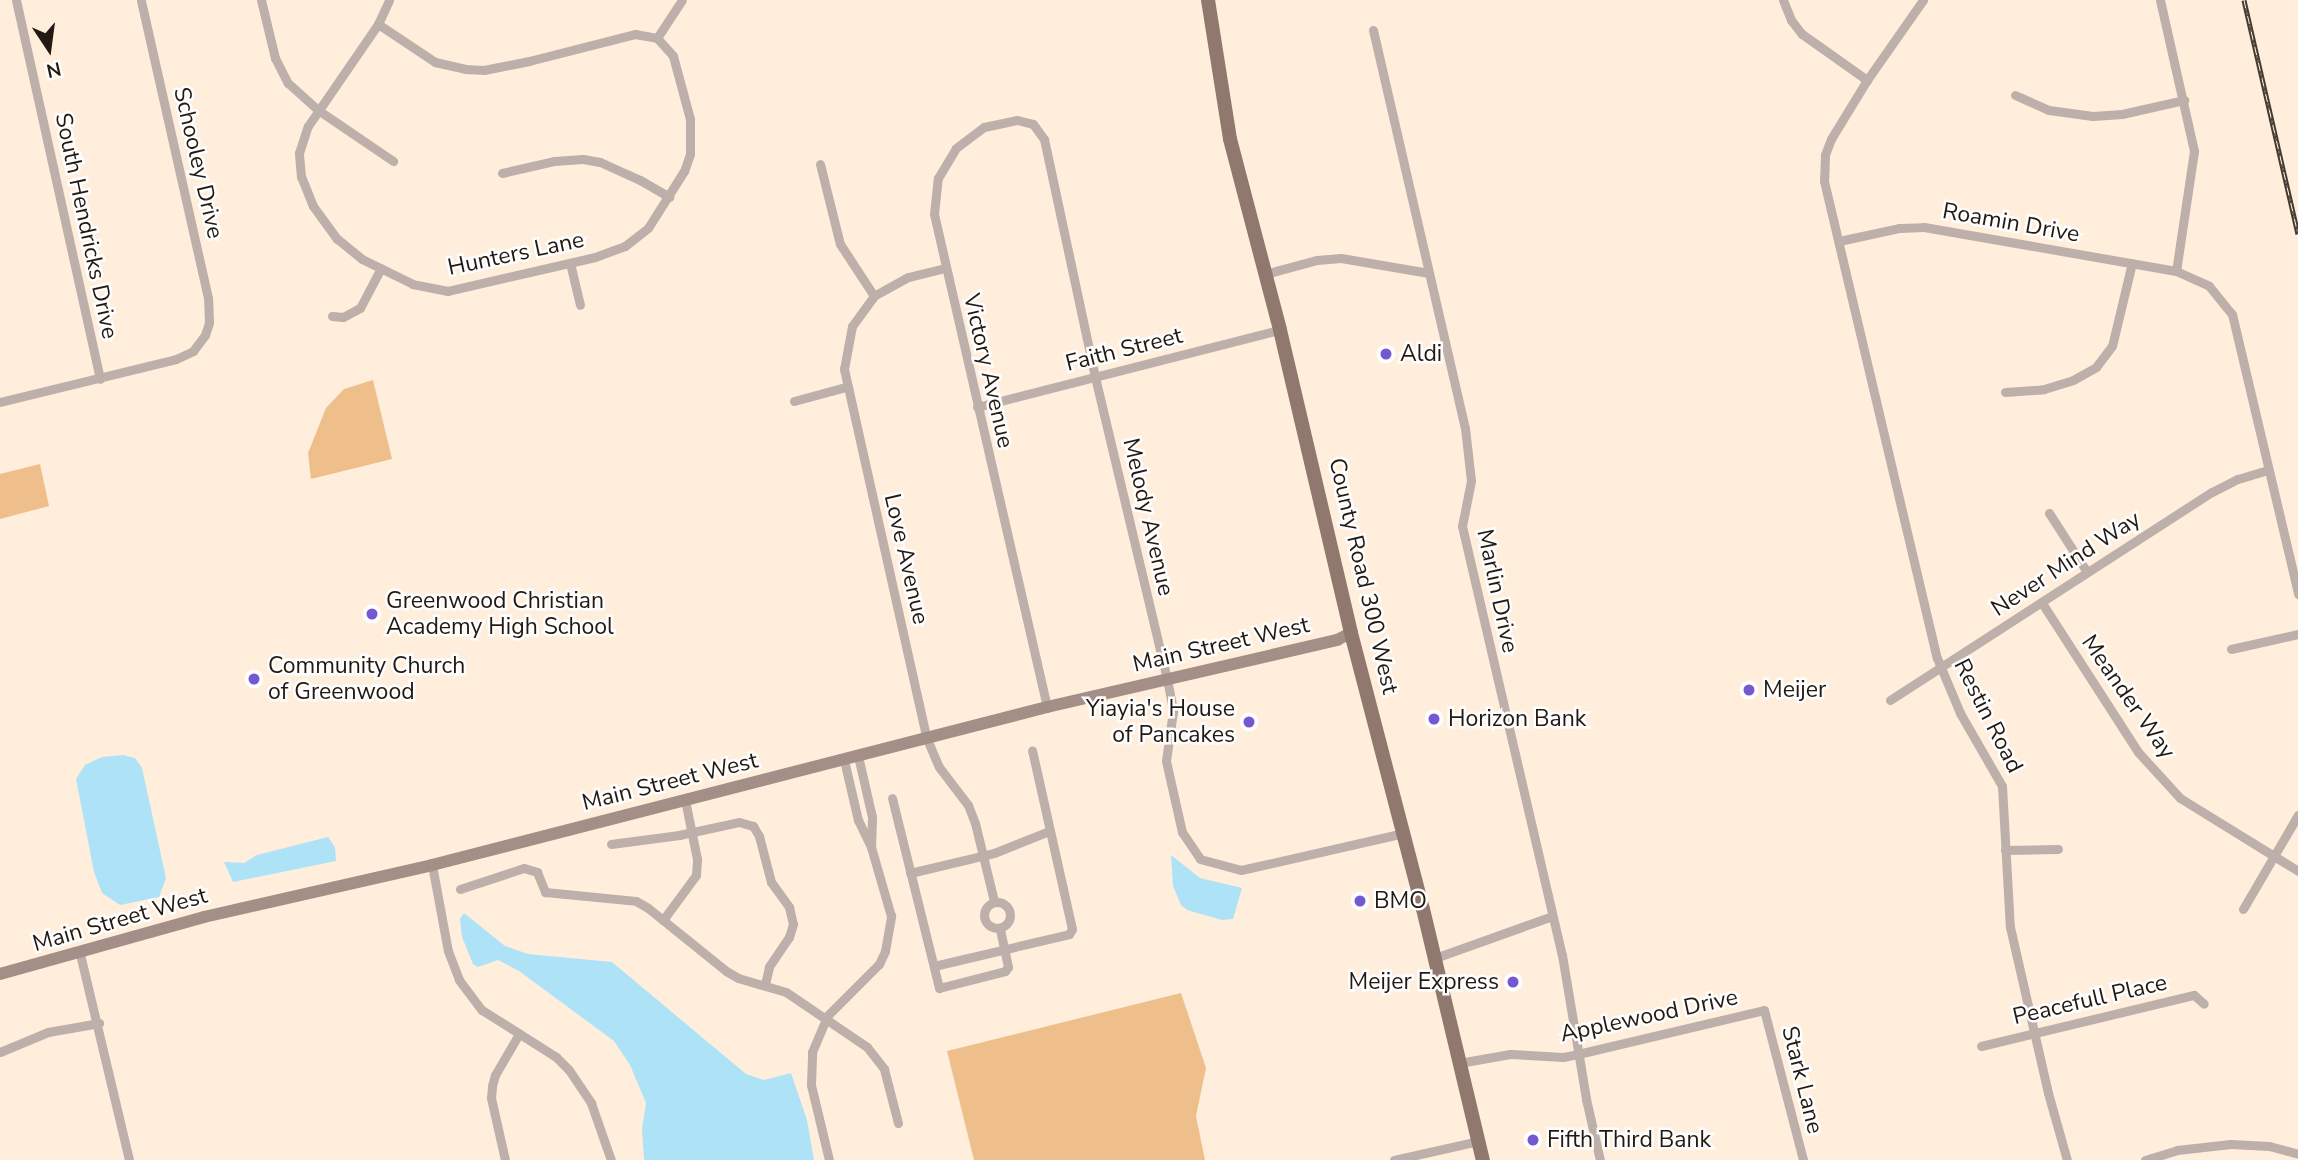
<!DOCTYPE html>
<style>
body{margin:0}
#map{position:relative;width:2298px;height:1160px;overflow:hidden;background:#ffeedb;font-family:"Nunito Sans",sans-serif}
div>[style]{position:absolute}
[style*='--x']{left:calc(var(--x)*1px);top:calc(var(--y)*1px);width:calc(var(--w)*1px);rotate:calc(var(--a)*1deg)}
.green>*{inset:0;background:#eebf8a}
.water>*{inset:0;background:#aee3f7}
.street>*{height:9px;margin:-4.5px;padding:0 4.5px;transform-origin:4.5px;border-radius:4.5px;background:#bdafa9}
.street>.ring{margin:-4.5px;padding:0;box-sizing:content-box;background:none;border:9px solid #bdafa9;border-radius:50%}
.secondary>*{height:12px;margin:-6px;padding:0 6px;transform-origin:6px;border-radius:6px;background:#a38f87}
.primary>*{height:14px;margin:-7px;padding:0 7px;transform-origin:7px;border-radius:7px;background:#90786e}
.rail>*{height:5px;margin-top:-2.5px;transform-origin:0;background:repeating-linear-gradient(90deg,#fefefe 0 8px,#433a30 0 16px);box-sizing:border-box;border-block:2px solid #433a30}
.dots>*{width:19px;height:19px;translate:-50% -50%;box-sizing:border-box;border:4px solid #fefefe;border-radius:50%}
span{translate:-50% -50%;white-space:nowrap;text-align:center;line-height:1.15;-webkit-text-stroke:5px #fefefe;paint-order:stroke}
.street-label{font-size:23px;color:#221a12}
.poi-label{font-size:23px;color:#221a12}
.left{translate:0 -50%;text-align:left}
.right{translate:-100% -50%;text-align:right}
.north{position:absolute;left:14px;top:14px;width:70px;height:70px;-webkit-text-stroke:5px #fefefe;paint-order:stroke;rotate:167deg;font-size:19px;font-weight:700;line-height:28px;text-align:center;color:#221a12}
.north::after{content:'';display:block;margin:auto;width:24px;height:32px;background:#221a12;clip-path:polygon(50% 0,100% 100%,50% 72%,0 100%)}
</style>
<div id="map">
<div class="green">
<div style="clip-path:polygon(373px 380px,392px 459px,311px 479px,308px 453px,326px 408px,344px 389px)"></div>
<div style="clip-path:polygon(40px 464px,49px 506px,0 519px,0 474px)"></div>
<div style="clip-path:polygon(1181px 993px,1206px 1068px,1196px 1116px,1205px 1160px,974px 1160px,947px 1051px)"></div>
</div>
<div class="water">
<div style="clip-path:polygon(123px 755px,135px 758px,142px 768px,166px 878px,159px 897px,120px 905px,102px 893px,94px 872px,76px 779px,85px 765px,102px 757px)"></div>
<div style="clip-path:polygon(328px 837px,335px 847px,336px 861px,233px 882px,224px 862px,244px 863px,257px 855px)"></div>
<div style="clip-path:polygon(1171px 855px,1200px 878px,1242px 888px,1233px 919px,1222px 920px,1187px 910px,1181px 905px,1173px 886px)"></div>
<div style="clip-path:polygon(464px 913px,505px 946px,528px 954px,612px 962px,746px 1074px,764px 1080px,791px 1073px,807px 1120px,814px 1160px,644px 1160px,642px 1129px,646px 1103px,630px 1065px,614px 1041px,519px 971px,498px 960px,478px 967px,473px 964px,462px 937px,460px 919px)"></div>
</div>
<div class="street">
<div style="--x:16;--y:0;--w:388;--a:77.5"></div>
<div style="--x:261;--y:0;--w:60;--a:76.4"></div>
<div style="--x:275;--y:58;--w:28;--a:63"></div>
<div style="--x:288;--y:83;--w:40;--a:42"></div>
<div style="--x:318;--y:110;--w:91;--a:34.2"></div>
<div style="--x:1783;--y:0;--w:22;--a:68"></div>
<div style="--x:1791;--y:20;--w:18;--a:52"></div>
<div style="--x:1802;--y:34;--w:80;--a:35.3"></div>
<div style="--x:1867;--y:80;--w:69;--a:121.4"></div>
<div style="--x:1831;--y:139;--w:17;--a:111"></div>
<div style="--x:1825;--y:155;--w:26;--a:92"></div>
<div style="--x:1824;--y:181;--w:490;--a:76.7"></div>
<div style="--x:1937;--y:658;--w:60;--a:67.3"></div>
<div style="--x:1960;--y:713;--w:84;--a:60.1"></div>
<div style="--x:2002;--y:786;--w:141;--a:86.8"></div>
<div style="--x:2010;--y:927;--w:170;--a:77.1"></div>
<div style="--x:2048;--y:1093;--w:70;--a:74.2"></div>
<div style="--x:2160;--y:0;--w:155;--a:77.3"></div>
<div style="--x:2194;--y:151;--w:121;--a:98.5"></div>
<div style="--x:2176;--y:271;--w:36;--a:24"></div>
<div style="--x:2209;--y:286;--w:36;--a:51"></div>
<div style="--x:2232;--y:314;--w:288;--a:76.7"></div>
<div style="--x:378;--y:24;--w:69;--a:33.7"></div>
<div style="--x:435;--y:62;--w:31;--a:13"></div>
<div style="--x:465;--y:69;--w:19;--a:3"></div>
<div style="--x:484;--y:70;--w:46;--a:-11.3"></div>
<div style="--x:529;--y:61;--w:109;--a:-14.3"></div>
<div style="--x:635;--y:34;--w:22;--a:10"></div>
<div style="--x:657;--y:38;--w:24;--a:48"></div>
<div style="--x:673;--y:56;--w:65;--a:74.9"></div>
<div style="--x:690;--y:119;--w:35;--a:90"></div>
<div style="--x:690;--y:154;--w:18;--a:109"></div>
<div style="--x:684;--y:171;--w:67;--a:122.3"></div>
<div style="--x:648;--y:228;--w:29;--a:142"></div>
<div style="--x:625;--y:246;--w:32;--a:160"></div>
<div style="--x:595;--y:257;--w:151;--a:167"></div>
<div style="--x:448;--y:291;--w:36;--a:-169"></div>
<div style="--x:413;--y:284;--w:57;--a:-153.9"></div>
<div style="--x:362;--y:259;--w:32;--a:-141"></div>
<div style="--x:337;--y:239;--w:41;--a:-126"></div>
<div style="--x:313;--y:206;--w:31;--a:-112"></div>
<div style="--x:301;--y:177;--w:24;--a:-95"></div>
<div style="--x:299;--y:153;--w:28;--a:-72"></div>
<div style="--x:308;--y:126;--w:124;--a:-55.5"></div>
<div style="--x:378;--y:24;--w:26;--a:-65"></div>
<div style="--x:1373;--y:30;--w:408;--a:77"></div>
<div style="--x:1465;--y:428;--w:53;--a:83.5"></div>
<div style="--x:1471;--y:481;--w:46;--a:101.3"></div>
<div style="--x:1462;--y:526;--w:441;--a:76.9"></div>
<div style="--x:1562;--y:955;--w:146;--a:80.5"></div>
<div style="--x:1586;--y:1099;--w:63;--a:77.1"></div>
<div style="--x:657;--y:38;--w:45;--a:-56.7"></div>
<div style="--x:1867;--y:80;--w:98;--a:-55"></div>
<div style="--x:2015;--y:95;--w:37;--a:24"></div>
<div style="--x:2049;--y:110;--w:44;--a:7.8"></div>
<div style="--x:2093;--y:116;--w:29;--a:-4"></div>
<div style="--x:2122;--y:114;--w:64;--a:-12.7"></div>
<div style="--x:820;--y:164;--w:82;--a:76"></div>
<div style="--x:840;--y:244;--w:62;--a:56.8"></div>
<div style="--x:502;--y:173;--w:53;--a:-13"></div>
<div style="--x:554;--y:161;--w:29;--a:-4"></div>
<div style="--x:583;--y:159;--w:17;--a:10"></div>
<div style="--x:600;--y:162;--w:44;--a:24.2"></div>
<div style="--x:640;--y:180;--w:34;--a:30"></div>
<div style="--x:1839;--y:241;--w:61;--a:-12.2"></div>
<div style="--x:1899;--y:228;--w:25;--a:-2"></div>
<div style="--x:1924;--y:227;--w:256;--a:9.9"></div>
<div style="--x:570;--y:263;--w:43;--a:76.6"></div>
<div style="--x:945;--y:268;--w:38;--a:166"></div>
<div style="--x:908;--y:277;--w:39;--a:151"></div>
<div style="--x:874;--y:296;--w:37;--a:126"></div>
<div style="--x:852;--y:326;--w:44;--a:100.5"></div>
<div style="--x:844;--y:369;--w:379;--a:77.4"></div>
<div style="--x:927;--y:739;--w:30;--a:67"></div>
<div style="--x:939;--y:767;--w:48;--a:52.7"></div>
<div style="--x:968;--y:805;--w:19;--a:69"></div>
<div style="--x:975;--y:823;--w:80;--a:76.3"></div>
<div style="--x:1265;--y:274;--w:54;--a:-15.1"></div>
<div style="--x:1317;--y:260;--w:24;--a:-5"></div>
<div style="--x:1341;--y:258;--w:89;--a:9.7"></div>
<div style="--x:332;--y:316;--w:11;--a:5"></div>
<div style="--x:343;--y:317;--w:19;--a:-28"></div>
<div style="--x:360;--y:308;--w:45;--a:-62.3"></div>
<div style="--x:2005;--y:392;--w:39;--a:-4"></div>
<div style="--x:2044;--y:389;--w:30;--a:-17"></div>
<div style="--x:2073;--y:380;--w:26;--a:-29"></div>
<div style="--x:2096;--y:367;--w:26;--a:-53"></div>
<div style="--x:2112;--y:346;--w:85;--a:-76.5"></div>
<div style="--x:794;--y:401;--w:54;--a:-15.1"></div>
<div style="--x:0;--y:402;--w:181;--a:-13.7"></div>
<div style="--x:176;--y:359;--w:19;--a:-25"></div>
<div style="--x:193;--y:351;--w:20;--a:-53"></div>
<div style="--x:205;--y:335;--w:13;--a:-72"></div>
<div style="--x:209;--y:323;--w:25;--a:-92"></div>
<div style="--x:208;--y:298;--w:305;--a:-102.7"></div>
<div style="--x:977;--y:407;--w:313;--a:-14.3"></div>
<div style="--x:2049;--y:513;--w:70;--a:57.2"></div>
<div style="--x:2042;--y:603;--w:177;--a:57.2"></div>
<div style="--x:2138;--y:752;--w:62;--a:47.6"></div>
<div style="--x:2180;--y:798;--w:139;--a:31.7"></div>
<div style="--x:2231;--y:649;--w:69;--a:-12.6"></div>
<div style="--x:1890;--y:700;--w:383;--a:-32.9"></div>
<div style="--x:2212;--y:492;--w:29;--a:-27"></div>
<div style="--x:2238;--y:479;--w:31;--a:-17"></div>
<div style="--x:1047;--y:707;--w:506;--a:-102.91"></div>
<div style="--x:934;--y:214;--w:36;--a:-84"></div>
<div style="--x:938;--y:178;--w:35;--a:-59"></div>
<div style="--x:956;--y:148;--w:35;--a:-37"></div>
<div style="--x:984;--y:127;--w:34;--a:-12"></div>
<div style="--x:1017;--y:120;--w:16;--a:14"></div>
<div style="--x:1033;--y:124;--w:19;--a:54"></div>
<div style="--x:1044;--y:139;--w:243;--a:77.9"></div>
<div style="--x:1095;--y:377;--w:310;--a:76.6"></div>
<div style="--x:1167;--y:679;--w:33;--a:79"></div>
<div style="--x:1173;--y:711;--w:50;--a:98"></div>
<div style="--x:1166;--y:761;--w:73;--a:77.3"></div>
<div style="--x:1182;--y:832;--w:32;--a:56"></div>
<div style="--x:1200;--y:859;--w:42;--a:15"></div>
<div style="--x:1241;--y:870;--w:167;--a:-12.8"></div>
<div style="--x:844;--y:760;--w:62;--a:76.9"></div>
<div style="--x:858;--y:820;--w:30;--a:64"></div>
<div style="--x:871;--y:847;--w:30;--a:-88"></div>
<div style="--x:872;--y:817;--w:63;--a:-102.9"></div>
<div style="--x:892;--y:798;--w:196;--a:76.1"></div>
<div style="--x:939;--y:988;--w:68;--a:-14.4"></div>
<div style="--x:1005;--y:971;--w:5;--a:-53"></div>
<div style="--x:1008;--y:967;--w:39;--a:-102"></div>
<div style="--x:611;--y:844;--w:69;--a:-7.5"></div>
<div style="--x:679;--y:835;--w:61;--a:-12.2"></div>
<div style="--x:739;--y:822;--w:15;--a:16"></div>
<div style="--x:753;--y:826;--w:12;--a:59"></div>
<div style="--x:759;--y:836;--w:48;--a:75.4"></div>
<div style="--x:771;--y:882;--w:31;--a:54"></div>
<div style="--x:789;--y:907;--w:17;--a:77"></div>
<div style="--x:793;--y:924;--w:14;--a:107"></div>
<div style="--x:789;--y:937;--w:36;--a:124"></div>
<div style="--x:769;--y:967;--w:18;--a:103"></div>
<div style="--x:2005;--y:850;--w:53;--a:-1.1"></div>
<div style="--x:432;--y:865;--w:87;--a:79.5"></div>
<div style="--x:448;--y:951;--w:31;--a:69"></div>
<div style="--x:459;--y:980;--w:38;--a:53"></div>
<div style="--x:482;--y:1010;--w:88;--a:32.4"></div>
<div style="--x:556;--y:1057;--w:18;--a:45"></div>
<div style="--x:569;--y:1070;--w:40;--a:56"></div>
<div style="--x:591;--y:1103;--w:60;--a:70.7"></div>
<div style="--x:910;--y:873;--w:86;--a:-13.4"></div>
<div style="--x:994;--y:853;--w:59;--a:-21.8"></div>
<div style="--x:460;--y:889;--w:67;--a:-18.2"></div>
<div style="--x:524;--y:868;--w:14;--a:17"></div>
<div style="--x:537;--y:872;--w:22;--a:68"></div>
<div style="--x:545;--y:892;--w:91;--a:5.6"></div>
<div style="--x:636;--y:901;--w:14;--a:30"></div>
<div style="--x:648;--y:908;--w:100;--a:38.9"></div>
<div style="--x:726;--y:971;--w:14;--a:30"></div>
<div style="--x:738;--y:978;--w:50;--a:16.3"></div>
<div style="--x:786;--y:992;--w:98;--a:34.2"></div>
<div style="--x:867;--y:1047;--w:28;--a:52"></div>
<div style="--x:884;--y:1069;--w:56;--a:75.5"></div>
<div class="ring" style="left:984px;top:902px;width:17px;height:17px"></div>
<div style="--x:2243;--y:909;--w:109;--a:-59.7"></div>
<div style="--x:663;--y:920;--w:56;--a:-53.7"></div>
<div style="--x:696;--y:875;--w:16;--a:-86"></div>
<div style="--x:697;--y:859;--w:60;--a:-101.5"></div>
<div style="--x:80;--y:954;--w:212;--a:76.6"></div>
<div style="--x:1435;--y:958;--w:124;--a:-19.7"></div>
<div style="--x:934;--y:966;--w:139;--a:-13.3"></div>
<div style="--x:1069;--y:934;--w:6;--a:-59"></div>
<div style="--x:1072;--y:929;--w:183;--a:-102.6"></div>
<div style="--x:1981;--y:1046;--w:219;--a:-13.5"></div>
<div style="--x:2194;--y:995;--w:13;--a:42"></div>
<div style="--x:0;--y:1052;--w:52;--a:-22.6"></div>
<div style="--x:48;--y:1032;--w:52;--a:-10"></div>
<div style="--x:1459;--y:1063;--w:52;--a:-10"></div>
<div style="--x:1510;--y:1054;--w:53;--a:3.2"></div>
<div style="--x:1563;--y:1057;--w:15;--a:-11"></div>
<div style="--x:1578;--y:1054;--w:191;--a:-13.3"></div>
<div style="--x:1764;--y:1010;--w:155;--a:75.4"></div>
<div style="--x:505;--y:1160;--w:64;--a:-102.7"></div>
<div style="--x:491;--y:1098;--w:12;--a:-85"></div>
<div style="--x:492;--y:1086;--w:11;--a:-75"></div>
<div style="--x:495;--y:1075;--w:48;--a:-59.7"></div>
<div style="--x:829;--y:1160;--w:77;--a:-103.5"></div>
<div style="--x:811;--y:1085;--w:33;--a:-88"></div>
<div style="--x:812;--y:1052;--w:39;--a:-67"></div>
<div style="--x:827;--y:1016;--w:74;--a:-45"></div>
<div style="--x:879;--y:964;--w:14;--a:-65"></div>
<div style="--x:885;--y:951;--w:36;--a:-80"></div>
<div style="--x:891;--y:916;--w:72;--a:-106.2"></div>
<div style="--x:1394;--y:1160;--w:86;--a:-12.7"></div>
<div style="--x:2145;--y:1160;--w:34;--a:-17"></div>
<div style="--x:2177;--y:1150;--w:54;--a:-6.3"></div>
<div style="--x:2231;--y:1144;--w:38;--a:3"></div>
<div style="--x:2269;--y:1146;--w:30;--a:15"></div>
</div>
<div class="secondary">
<div style="--x:0;--y:974;--w:212;--a:-15.6"></div>
<div style="--x:204;--y:917;--w:234;--a:-12.8"></div>
<div style="--x:432;--y:865;--w:635;--a:-14.41"></div>
<div style="--x:1047;--y:707;--w:298;--a:-13"></div>
<div style="--x:1337;--y:640;--w:16;--a:-27"></div>
</div>
<div class="primary">
<div style="--x:1208;--y:0;--w:141;--a:81"></div>
<div style="--x:1230;--y:139;--w:197;--a:75.3"></div>
<div style="--x:1280;--y:330;--w:311;--a:76.8"></div>
<div style="--x:1351;--y:633;--w:285;--a:75.4"></div>
<div style="--x:1423;--y:909;--w:258;--a:76.6"></div>
</div>
<div class="rail">
<div style="--x:2244;--y:0;--w:240;--a:77"></div>
</div>
<div class="dots">
<div style="left:1386px;top:354px;background:#7358d2"></div>
<div style="left:372px;top:614px;background:#7358d2"></div>
<div style="left:254px;top:679px;background:#7358d2"></div>
<div style="left:1749px;top:690px;background:#7358d2"></div>
<div style="left:1434px;top:719px;background:#7358d2"></div>
<div style="left:1249px;top:722px;background:#7358d2"></div>
<div style="left:1360px;top:901px;background:#7358d2"></div>
<div style="left:1513px;top:982px;background:#7358d2"></div>
<div style="left:1533px;top:1140px;background:#7358d2"></div>
</div>
<div class="street-label">
<span style="left:198px;top:163px;rotate:77deg">Schooley Drive</span>
<span style="left:2011px;top:223px;rotate:10deg">Roamin Drive</span>
<span style="left:86px;top:226px;rotate:78deg">South Hendricks Drive</span>
<span style="left:516px;top:254px;rotate:-12deg">Hunters Lane</span>
<span style="left:1124px;top:350px;rotate:-14deg">Faith Street</span>
<span style="left:988px;top:371px;rotate:77deg">Victory Avenue</span>
<span style="left:1148px;top:517px;rotate:77deg">Melody Avenue</span>
<span style="left:906px;top:559px;rotate:77deg">Love Avenue</span>
<span style="left:2066px;top:564px;rotate:-33deg">Never Mind Way</span>
<span style="left:1363px;top:576px;rotate:77deg">County Road 300 West</span>
<span style="left:1497px;top:591px;rotate:78deg">Marlin Drive</span>
<span style="left:1221px;top:645px;rotate:-13deg">Main Street West</span>
<span style="left:2128px;top:697px;rotate:55deg">Meander Way</span>
<span style="left:1988px;top:716px;rotate:63deg">Restin Road</span>
<span style="left:670px;top:782px;rotate:-14deg">Main Street West</span>
<span style="left:120px;top:920px;rotate:-16deg">Main Street West</span>
<span style="left:2090px;top:1000px;rotate:-13deg">Peacefull Place</span>
<span style="left:1649px;top:1016px;rotate:-12deg">Applewood Drive</span>
<span style="left:1802px;top:1080px;rotate:76deg">Stark Lane</span>
</div>
<div class="poi-label">
<span class="left" style="left:1400px;top:354px">Aldi</span>
<span class="left" style="left:386px;top:614px">Greenwood Christian<br>Academy High School</span>
<span class="left" style="left:268px;top:679px">Community Church<br>of Greenwood</span>
<span class="left" style="left:1763px;top:690px">Meijer</span>
<span class="right" style="left:1235px;top:722px">Yiayia's House<br>of Pancakes</span>
<span class="left" style="left:1448px;top:719px">Horizon Bank</span>
<span class="left" style="left:1374px;top:901px">BMO</span>
<span class="right" style="left:1499px;top:982px">Meijer Express</span>
<span class="left" style="left:1547px;top:1140px">Fifth Third Bank</span>
</div>
<div class="north">N</div>
</div>
